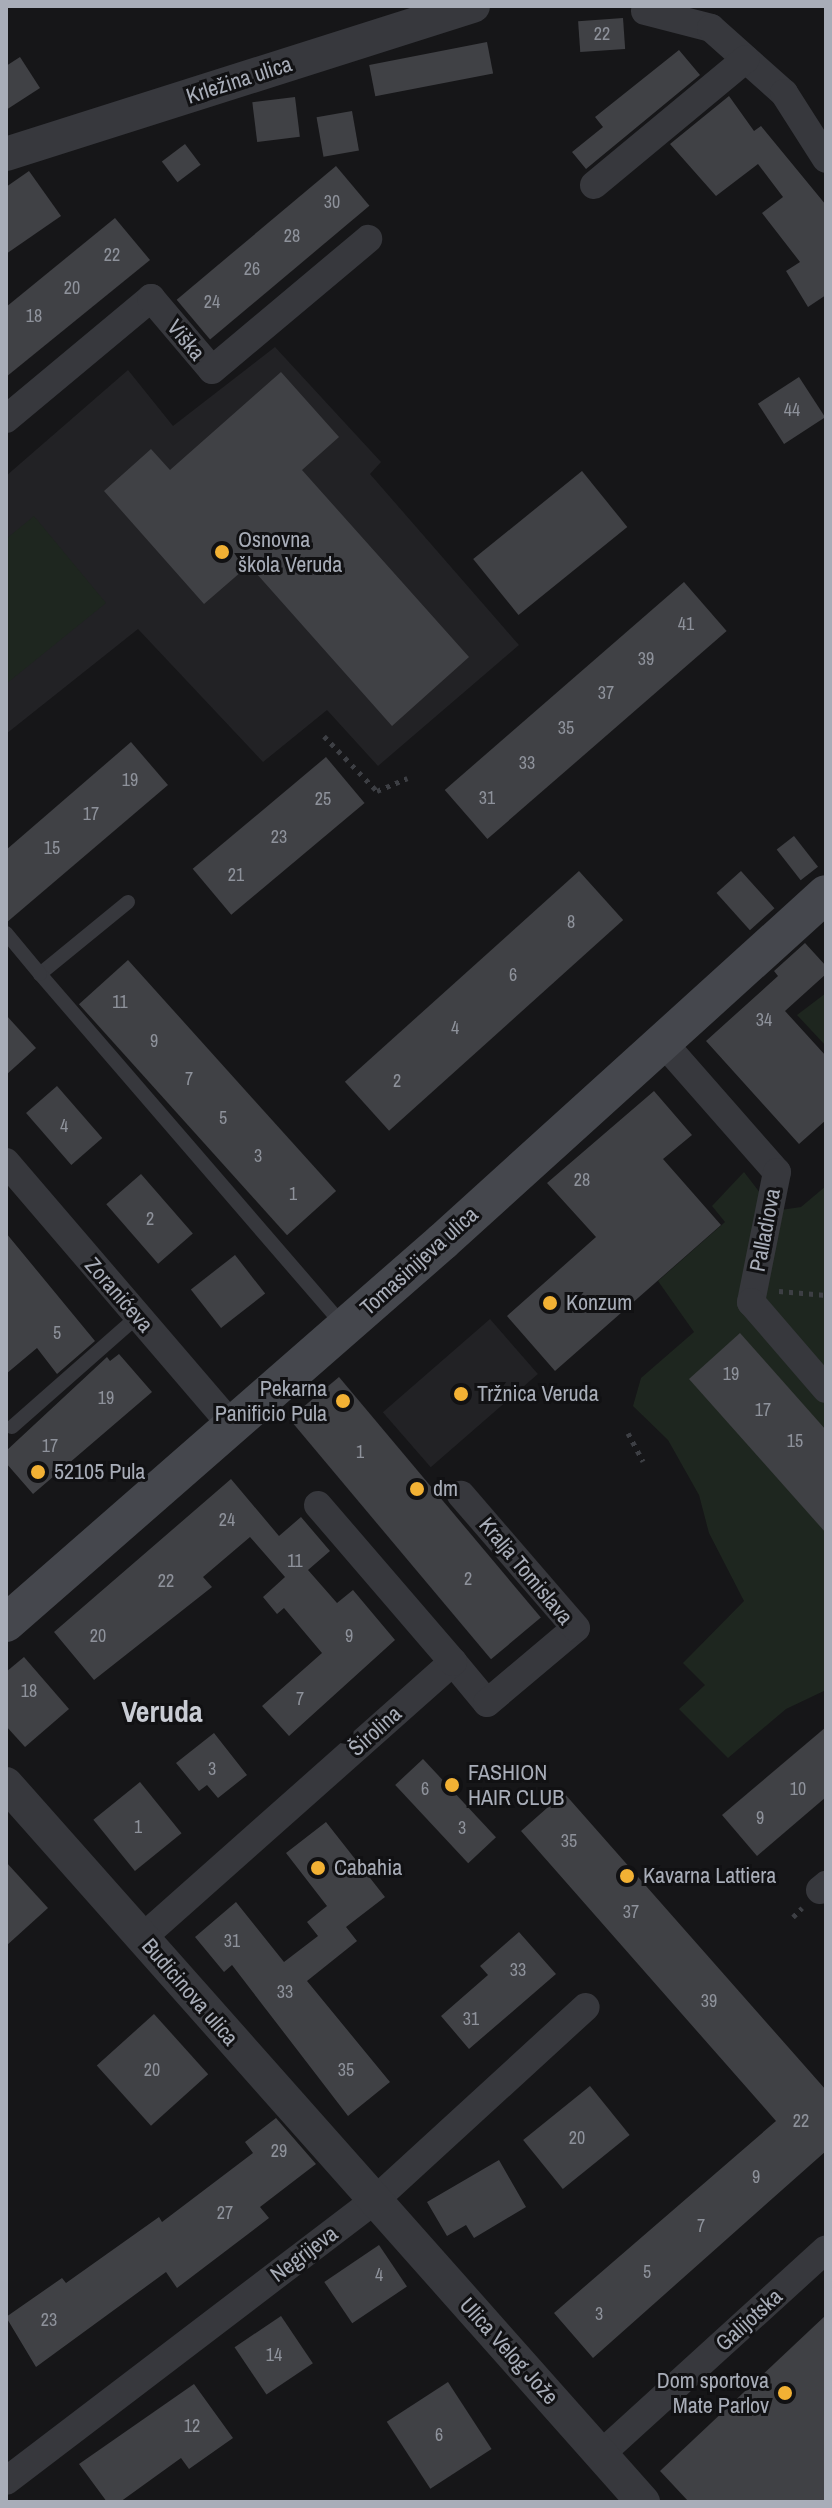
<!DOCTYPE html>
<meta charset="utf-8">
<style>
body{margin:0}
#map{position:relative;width:832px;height:2508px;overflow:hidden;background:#161618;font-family:"Archivo Narrow",sans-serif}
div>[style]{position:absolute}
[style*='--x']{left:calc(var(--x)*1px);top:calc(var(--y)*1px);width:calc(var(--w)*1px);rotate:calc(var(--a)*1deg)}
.built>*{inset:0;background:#222225;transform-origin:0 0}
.green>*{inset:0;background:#1e261f}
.building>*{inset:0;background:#404145;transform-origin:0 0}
.path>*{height:5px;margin-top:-2.5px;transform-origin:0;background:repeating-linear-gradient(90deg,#3d3f44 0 4px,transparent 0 10px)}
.service>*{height:14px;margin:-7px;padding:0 7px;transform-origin:7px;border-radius:7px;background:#37383d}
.minor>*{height:28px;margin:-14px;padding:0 14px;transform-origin:14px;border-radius:14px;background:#37383d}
.tertiary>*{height:34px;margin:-17px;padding:0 17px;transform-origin:17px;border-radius:17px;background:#37383d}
.secondary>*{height:38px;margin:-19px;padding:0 19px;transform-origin:19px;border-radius:19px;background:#45474d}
.dots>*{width:22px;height:22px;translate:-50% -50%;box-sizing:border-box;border:4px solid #111113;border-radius:50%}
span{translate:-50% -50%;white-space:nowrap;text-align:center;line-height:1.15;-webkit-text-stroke:6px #111113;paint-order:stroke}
.number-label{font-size:18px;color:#8e929b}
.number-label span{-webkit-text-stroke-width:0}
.street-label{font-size:22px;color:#a8adb8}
.poi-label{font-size:22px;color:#a8adb8}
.left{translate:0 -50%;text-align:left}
.right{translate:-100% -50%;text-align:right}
.district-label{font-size:30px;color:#c9ccd4;font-weight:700}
.frame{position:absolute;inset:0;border:8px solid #a8adb8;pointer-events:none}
</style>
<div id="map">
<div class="built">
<div style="clip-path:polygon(275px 347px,381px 462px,370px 474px,519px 645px,378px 766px,327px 710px,263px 762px,138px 629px,6px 734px,6px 476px,128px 370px,173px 426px)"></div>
<div style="left:490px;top:1319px;width:73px;height:142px;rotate:49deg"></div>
</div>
<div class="green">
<div style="clip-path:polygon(34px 516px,106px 603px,6px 684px,6px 539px)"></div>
<div style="clip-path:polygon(826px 993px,826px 1046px,797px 1015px)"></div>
<div style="clip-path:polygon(744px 1172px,774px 1211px,801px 1207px,826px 1186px,826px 1690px,786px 1709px,728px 1758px,679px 1709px,705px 1685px,683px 1663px,744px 1601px,709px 1533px,699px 1495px,668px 1440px,633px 1406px,641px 1378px,694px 1332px,658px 1281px,725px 1222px,712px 1206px)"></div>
</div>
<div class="building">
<div style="left:623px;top:18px;width:31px;height:45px;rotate:86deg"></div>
<div style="left:487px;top:42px;width:32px;height:120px;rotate:79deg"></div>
<div style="clip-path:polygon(679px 50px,700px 75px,586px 169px,572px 152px,603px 127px,595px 117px)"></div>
<div style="clip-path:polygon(20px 57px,40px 88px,6px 110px,6px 66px)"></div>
<div style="clip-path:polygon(729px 96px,754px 131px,761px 126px,826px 205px,826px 295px,808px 307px,786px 271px,800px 262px,762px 213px,783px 197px,758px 164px,716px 196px,670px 144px)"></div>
<div style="left:295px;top:97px;width:40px;height:43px;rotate:83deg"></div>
<div style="left:352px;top:111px;width:40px;height:36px;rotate:80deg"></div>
<div style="left:185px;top:144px;width:26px;height:29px;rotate:53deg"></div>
<div style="left:336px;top:166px;width:52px;height:208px;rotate:50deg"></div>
<div style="clip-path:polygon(29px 171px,61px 216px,6px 254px,6px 187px)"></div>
<div style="clip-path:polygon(115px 218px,150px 260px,6px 377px,6px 307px)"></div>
<div style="clip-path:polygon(281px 372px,339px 437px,302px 470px,469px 657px,392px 726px,249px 565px,204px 604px,104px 491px,151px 449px,170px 470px)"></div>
<div style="left:799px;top:377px;width:48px;height:49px;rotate:57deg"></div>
<div style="left:582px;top:471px;width:72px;height:140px;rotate:51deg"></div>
<div style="left:684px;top:582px;width:65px;height:317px;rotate:49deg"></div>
<div style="clip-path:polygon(131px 742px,168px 785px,6px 923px,6px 850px)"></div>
<div style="left:326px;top:757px;width:60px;height:174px;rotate:50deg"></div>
<div style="left:794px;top:836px;width:39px;height:22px;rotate:52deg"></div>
<div style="left:579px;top:871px;width:66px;height:315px;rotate:48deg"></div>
<div style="left:741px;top:871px;width:50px;height:33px;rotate:48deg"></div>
<div style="clip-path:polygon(805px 943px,826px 966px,826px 974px,785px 1011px,826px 1056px,826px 1120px,799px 1144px,706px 1041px,778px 976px,774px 971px)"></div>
<div style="left:128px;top:960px;width:311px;height:66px;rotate:48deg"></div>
<div style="clip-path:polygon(6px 1015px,36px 1048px,6px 1075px)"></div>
<div style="left:57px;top:1086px;width:69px;height:41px;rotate:49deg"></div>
<div style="clip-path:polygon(654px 1091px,692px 1135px,663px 1159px,721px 1225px,555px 1371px,507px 1316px,596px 1237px,547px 1183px)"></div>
<div style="left:141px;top:1174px;width:79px;height:46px;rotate:49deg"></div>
<div style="clip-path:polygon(6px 1233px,95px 1341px,57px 1374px,37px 1348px,6px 1374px)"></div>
<div style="left:235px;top:1255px;width:49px;height:56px;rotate:52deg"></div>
<div style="clip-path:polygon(740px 1333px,826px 1430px,826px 1533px,689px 1379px)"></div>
<div style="clip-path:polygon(119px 1354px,152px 1392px,33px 1494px,6px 1463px,6px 1451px,107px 1357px,110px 1361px)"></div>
<div style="left:339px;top:1377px;width:314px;height:65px;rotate:50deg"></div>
<div style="clip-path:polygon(231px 1479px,279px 1536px,301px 1517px,330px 1551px,308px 1570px,337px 1603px,353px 1590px,395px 1640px,289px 1736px,262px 1706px,322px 1653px,284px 1608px,277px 1614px,263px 1597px,285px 1577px,250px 1537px,203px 1577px,212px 1587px,94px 1680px,54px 1632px)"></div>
<div style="clip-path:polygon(24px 1657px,69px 1709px,25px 1747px,6px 1726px,6px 1672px)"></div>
<div style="clip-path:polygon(826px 1727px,826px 1797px,757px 1856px,722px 1815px)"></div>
<div style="clip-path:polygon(214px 1733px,247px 1775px,218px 1798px,207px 1785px,199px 1791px,176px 1763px)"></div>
<div style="left:423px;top:1759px;width:107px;height:38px;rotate:47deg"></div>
<div style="left:140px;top:1782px;width:66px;height:60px;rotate:51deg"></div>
<div style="clip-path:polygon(564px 1793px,826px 2090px,826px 2151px,593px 2358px,554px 2313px,776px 2121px,521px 1831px)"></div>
<div style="clip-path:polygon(326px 1822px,385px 1897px,346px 1927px,357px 1941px,307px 1981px,390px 2082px,348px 2116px,232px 1965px,224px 1972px,195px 1937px,236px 1902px,284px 1962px,318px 1936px,307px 1922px,327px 1906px,286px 1853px)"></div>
<div style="clip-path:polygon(6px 1862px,48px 1908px,6px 1946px)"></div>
<div style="clip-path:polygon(519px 1932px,556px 1974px,469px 2049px,441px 2016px,488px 1975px,480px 1966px)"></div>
<div style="left:154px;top:2014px;width:81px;height:77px;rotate:48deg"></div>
<div style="left:590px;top:2086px;width:63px;height:86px;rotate:51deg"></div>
<div style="clip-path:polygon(276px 2118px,316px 2164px,260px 2207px,269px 2218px,177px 2288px,166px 2272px,36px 2367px,6px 2317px,62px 2278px,66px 2283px,159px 2217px,162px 2222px,253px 2153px,245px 2142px)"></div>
<div style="clip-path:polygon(499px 2160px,526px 2207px,474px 2238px,466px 2225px,447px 2236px,427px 2202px)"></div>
<div style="left:379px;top:2245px;width:50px;height:66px;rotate:56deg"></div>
<div style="clip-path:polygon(826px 2315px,826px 2502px,689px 2502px,660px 2471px)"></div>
<div style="left:281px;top:2316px;width:57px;height:56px;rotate:56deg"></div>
<div style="left:448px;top:2382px;width:80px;height:73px;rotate:57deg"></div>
<div style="clip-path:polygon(194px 2384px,233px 2438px,189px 2469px,181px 2458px,120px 2502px,107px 2502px,79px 2464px)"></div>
</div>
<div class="path">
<div style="--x:324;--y:736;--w:76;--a:46.1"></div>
<div style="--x:377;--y:791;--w:33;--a:-23"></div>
<div style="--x:779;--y:1291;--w:47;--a:4.9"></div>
<div style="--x:628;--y:1433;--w:32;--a:62"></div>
<div style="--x:793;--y:1917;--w:13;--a:-45"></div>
</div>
<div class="service">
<div style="--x:128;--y:902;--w:114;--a:140.7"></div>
<div style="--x:40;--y:974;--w:467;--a:49.2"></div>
<div style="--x:6;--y:933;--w:53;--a:50.3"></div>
<div style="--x:12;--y:1427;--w:168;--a:-41.4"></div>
</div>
<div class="minor">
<div style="--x:645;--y:11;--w:68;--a:14.4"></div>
<div style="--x:711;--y:28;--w:98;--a:41.7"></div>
<div style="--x:784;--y:93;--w:78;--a:57.5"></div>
<div style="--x:594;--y:185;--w:197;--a:-39.7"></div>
<div style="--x:6;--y:419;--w:189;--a:-39.8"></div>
<div style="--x:151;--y:298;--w:94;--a:49.7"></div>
<div style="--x:212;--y:370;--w:204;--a:-40"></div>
<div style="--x:660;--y:1039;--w:177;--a:48.7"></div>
<div style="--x:777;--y:1172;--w:133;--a:101.3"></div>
<div style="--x:751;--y:1302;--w:115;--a:49.2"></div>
<div style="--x:6;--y:1162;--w:348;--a:49.4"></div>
<div style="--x:453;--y:1662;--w:53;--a:50.3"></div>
<div style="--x:487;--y:1703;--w:116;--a:-40.1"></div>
<div style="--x:576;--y:1628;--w:176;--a:-130.8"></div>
<div style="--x:820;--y:1890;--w:8;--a:-40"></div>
<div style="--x:142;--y:1938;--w:416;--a:-41.6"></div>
<div style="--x:453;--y:1662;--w:207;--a:-130.7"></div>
<div style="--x:601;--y:2454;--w:304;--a:-42.3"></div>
<div style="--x:6;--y:2481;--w:462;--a:-37.3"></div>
<div style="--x:374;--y:2201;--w:287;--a:-42.5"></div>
</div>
<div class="tertiary">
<div style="--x:6;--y:154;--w:490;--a:-17.6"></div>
<div style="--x:6;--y:1784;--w:960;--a:48.42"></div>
</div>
<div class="secondary">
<div style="--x:6;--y:1623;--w:579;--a:-41.15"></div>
<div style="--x:442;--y:1242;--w:518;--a:-42.18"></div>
</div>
<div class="dots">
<div style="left:222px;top:552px;background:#f2b134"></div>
<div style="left:550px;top:1303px;background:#f2b134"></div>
<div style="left:461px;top:1394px;background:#f2b134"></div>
<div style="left:343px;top:1401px;background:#f2b134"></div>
<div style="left:38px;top:1472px;background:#f2b134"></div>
<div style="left:417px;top:1489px;background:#f2b134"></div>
<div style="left:452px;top:1785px;background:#f2b134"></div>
<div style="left:318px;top:1868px;background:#f2b134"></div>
<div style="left:627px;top:1876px;background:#f2b134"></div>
<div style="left:785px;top:2393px;background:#f2b134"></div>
</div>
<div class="number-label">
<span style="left:602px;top:34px">22</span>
<span style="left:332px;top:202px">30</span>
<span style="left:292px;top:236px">28</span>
<span style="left:112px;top:255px">22</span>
<span style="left:252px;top:269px">26</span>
<span style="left:72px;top:288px">20</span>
<span style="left:212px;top:302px">24</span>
<span style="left:34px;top:316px">18</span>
<span style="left:792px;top:410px">44</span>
<span style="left:686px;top:624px">41</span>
<span style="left:646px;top:659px">39</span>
<span style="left:606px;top:693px">37</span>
<span style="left:566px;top:728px">35</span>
<span style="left:527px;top:763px">33</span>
<span style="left:130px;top:780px">19</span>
<span style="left:487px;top:798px">31</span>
<span style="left:323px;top:799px">25</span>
<span style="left:91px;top:814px">17</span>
<span style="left:279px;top:837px">23</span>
<span style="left:52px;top:848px">15</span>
<span style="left:236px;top:875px">21</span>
<span style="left:571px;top:922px">8</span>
<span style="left:513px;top:975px">6</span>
<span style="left:120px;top:1002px">11</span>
<span style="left:764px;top:1020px">34</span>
<span style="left:455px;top:1028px">4</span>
<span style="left:154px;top:1041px">9</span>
<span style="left:189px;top:1079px">7</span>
<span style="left:397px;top:1081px">2</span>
<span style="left:223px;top:1118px">5</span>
<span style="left:64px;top:1126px">4</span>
<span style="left:258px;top:1156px">3</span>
<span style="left:582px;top:1180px">28</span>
<span style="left:293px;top:1194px">1</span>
<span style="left:150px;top:1219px">2</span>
<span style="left:57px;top:1333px">5</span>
<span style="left:731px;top:1374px">19</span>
<span style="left:106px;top:1398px">19</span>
<span style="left:763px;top:1410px">17</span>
<span style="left:795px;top:1441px">15</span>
<span style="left:50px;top:1446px">17</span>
<span style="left:360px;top:1452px">1</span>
<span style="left:227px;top:1520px">24</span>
<span style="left:295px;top:1561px">11</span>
<span style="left:468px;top:1579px">2</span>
<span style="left:166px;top:1581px">22</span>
<span style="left:98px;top:1636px">20</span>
<span style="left:349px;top:1636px">9</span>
<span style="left:29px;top:1691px">18</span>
<span style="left:300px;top:1699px">7</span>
<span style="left:212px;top:1769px">3</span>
<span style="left:425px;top:1789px">6</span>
<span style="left:798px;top:1789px">10</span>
<span style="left:760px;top:1818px">9</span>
<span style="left:138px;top:1827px">1</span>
<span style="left:462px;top:1828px">3</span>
<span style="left:569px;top:1841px">35</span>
<span style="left:631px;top:1912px">37</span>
<span style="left:232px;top:1941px">31</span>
<span style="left:518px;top:1970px">33</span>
<span style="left:285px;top:1992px">33</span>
<span style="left:709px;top:2001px">39</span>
<span style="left:471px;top:2019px">31</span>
<span style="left:152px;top:2070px">20</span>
<span style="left:346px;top:2070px">35</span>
<span style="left:801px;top:2121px">22</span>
<span style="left:577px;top:2138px">20</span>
<span style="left:279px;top:2151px">29</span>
<span style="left:756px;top:2177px">9</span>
<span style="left:225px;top:2213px">27</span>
<span style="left:701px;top:2226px">7</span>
<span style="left:647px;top:2272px">5</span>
<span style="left:379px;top:2275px">4</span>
<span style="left:599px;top:2314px">3</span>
<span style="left:49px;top:2320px">23</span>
<span style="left:274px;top:2355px">14</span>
<span style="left:192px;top:2426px">12</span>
<span style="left:439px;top:2435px">6</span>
</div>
<div class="street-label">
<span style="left:239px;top:80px;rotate:-18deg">Krležina ulica</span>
<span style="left:186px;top:340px;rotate:50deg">Viška</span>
<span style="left:765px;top:1230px;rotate:-79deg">Palladiova</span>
<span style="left:419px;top:1261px;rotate:-42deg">Tomasinijeva ulica</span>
<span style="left:119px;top:1295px;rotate:49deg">Zoranićeva</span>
<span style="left:526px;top:1571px;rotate:50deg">Kralja Tomislava</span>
<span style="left:375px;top:1731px;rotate:-42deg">Širolina</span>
<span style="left:190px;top:1992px;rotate:49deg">Budicinova ulica</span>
<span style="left:304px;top:2254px;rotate:-37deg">Negrijeva</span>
<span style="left:749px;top:2320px;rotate:-42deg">Galijotska</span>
<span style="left:509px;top:2351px;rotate:48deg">Ulica Velog Jože</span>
</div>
<div class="poi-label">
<span class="left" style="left:238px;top:552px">Osnovna<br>škola Veruda</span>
<span class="left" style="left:566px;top:1303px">Konzum</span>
<span class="right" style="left:327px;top:1401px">Pekarna<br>Panificio Pula</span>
<span class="left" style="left:477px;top:1394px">Tržnica Veruda</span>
<span class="left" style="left:54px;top:1472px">52105 Pula</span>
<span class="left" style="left:433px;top:1489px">dm</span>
<span class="left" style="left:468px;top:1785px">FASHION<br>HAIR CLUB</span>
<span class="left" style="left:334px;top:1868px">Cabahia</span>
<span class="left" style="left:643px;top:1876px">Kavarna Lattiera</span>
<span class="right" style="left:769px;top:2393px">Dom sportova<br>Mate Parlov</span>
</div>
<div class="district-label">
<span style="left:162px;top:1711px">Veruda</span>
</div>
<div class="frame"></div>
</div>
